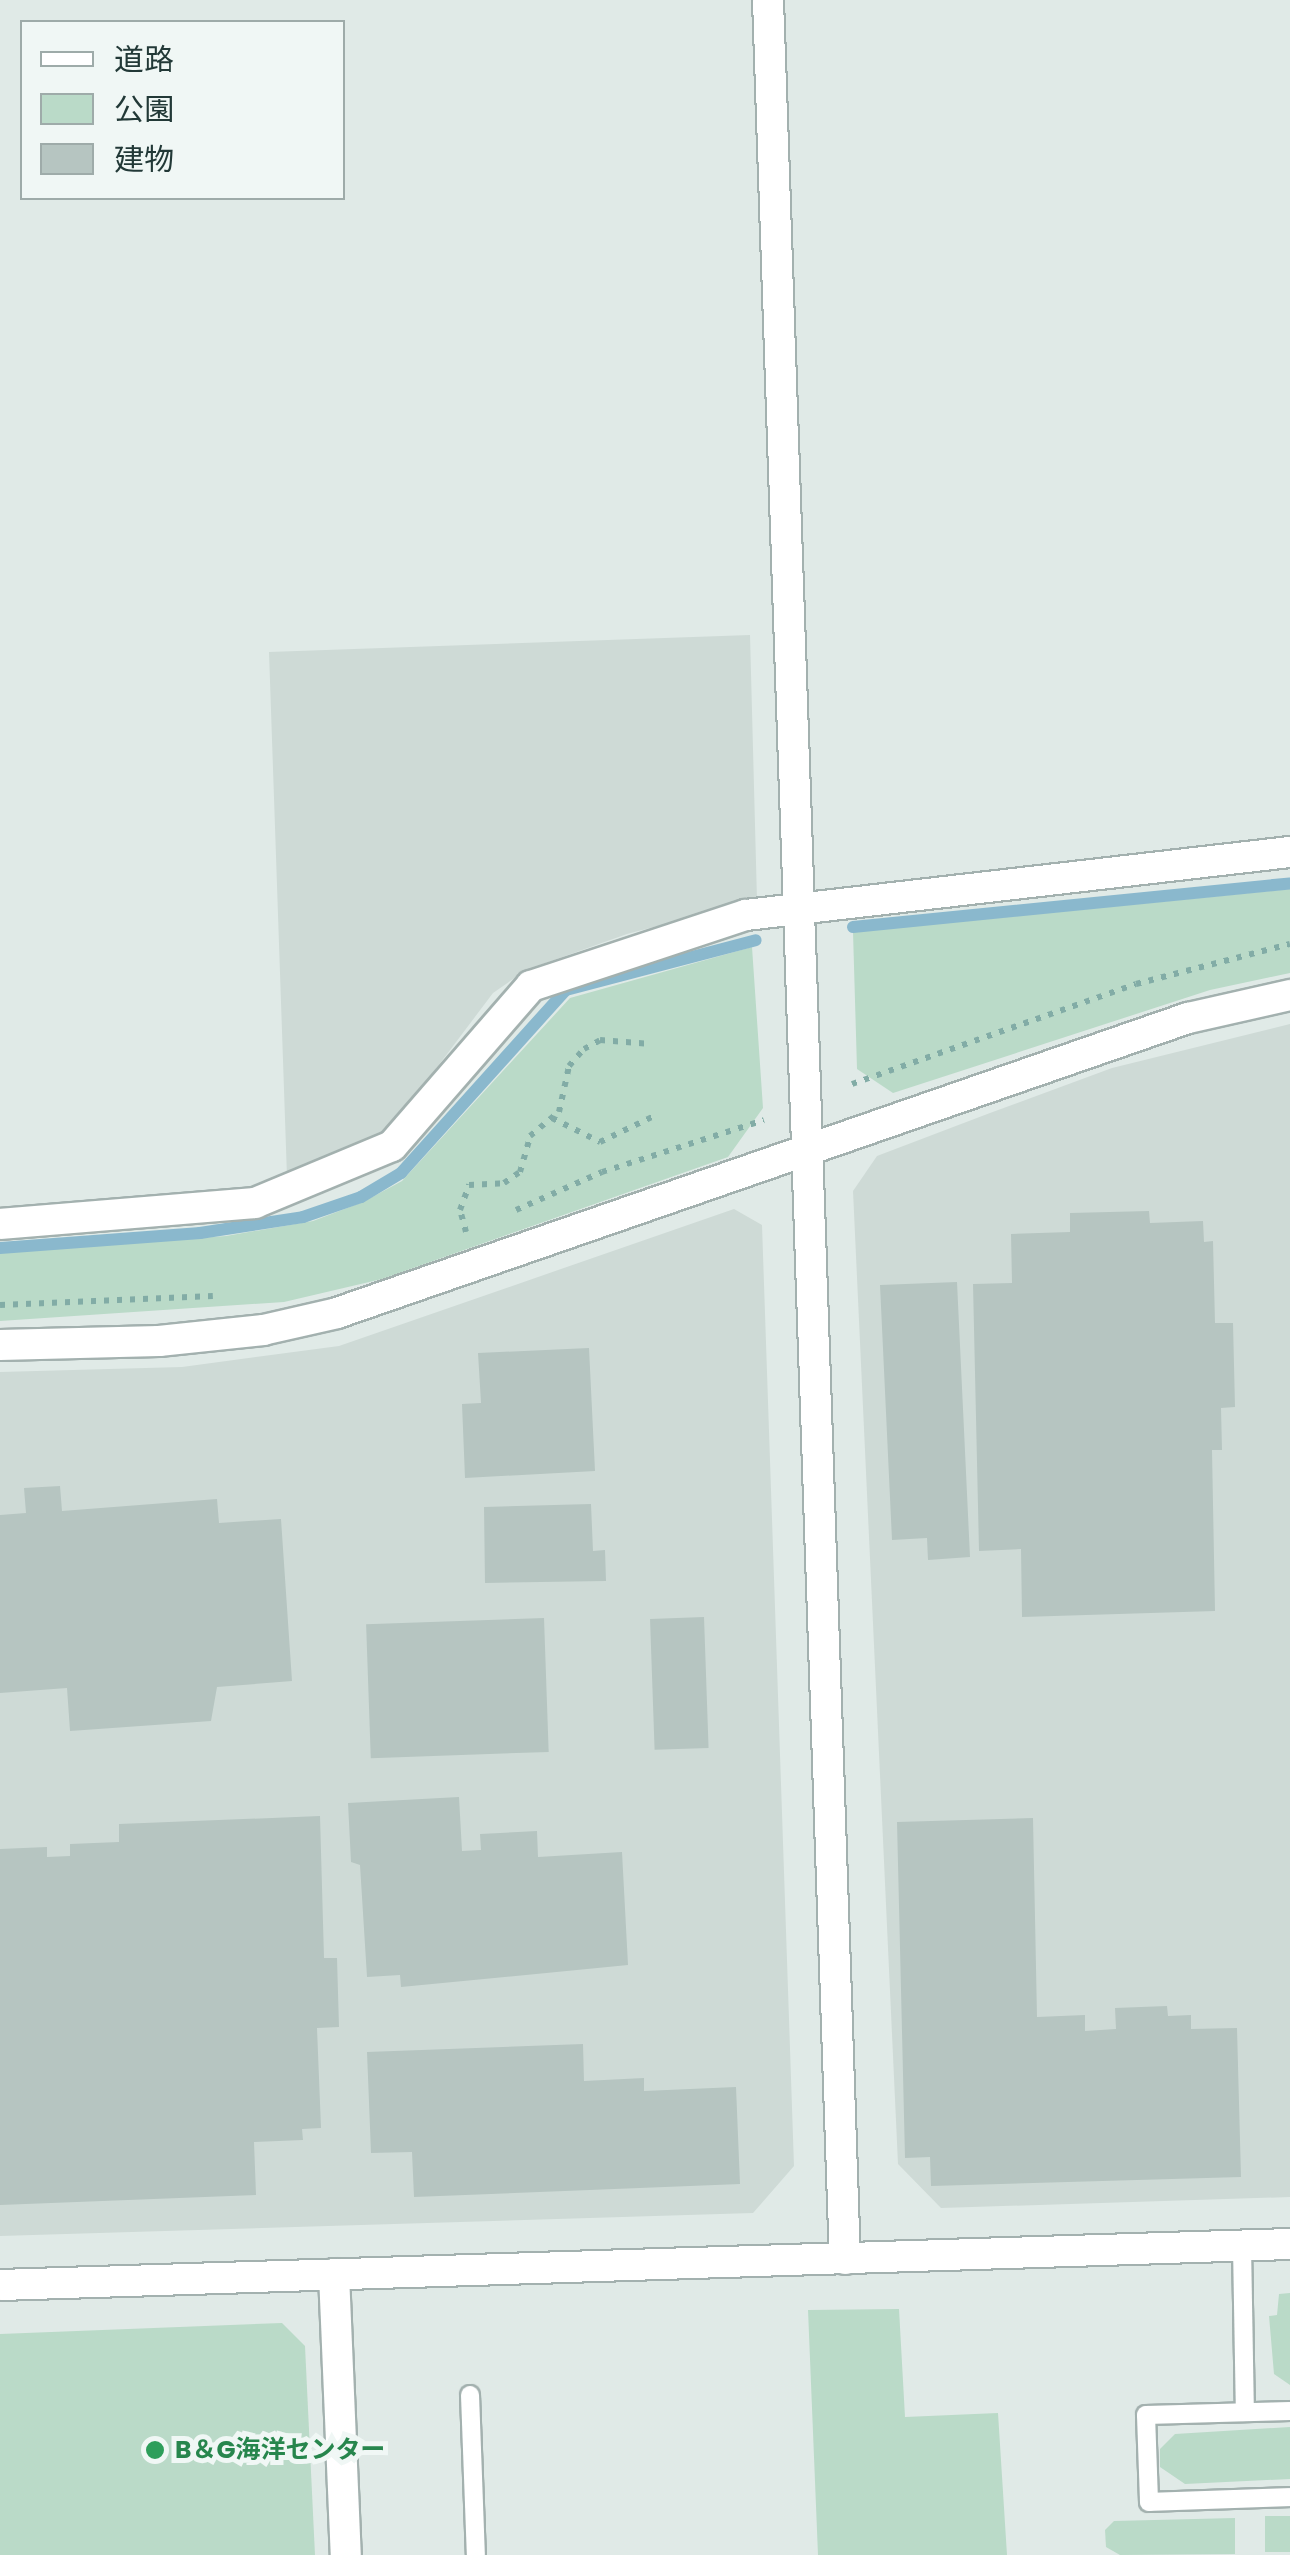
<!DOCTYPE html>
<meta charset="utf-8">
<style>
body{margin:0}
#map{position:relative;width:1290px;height:2555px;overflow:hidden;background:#e0eae7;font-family:Poppins,"Noto Sans JP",sans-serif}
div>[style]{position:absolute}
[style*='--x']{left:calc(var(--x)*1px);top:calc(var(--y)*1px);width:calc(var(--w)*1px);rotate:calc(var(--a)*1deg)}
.built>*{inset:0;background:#cedad6}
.green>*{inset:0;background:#badac8;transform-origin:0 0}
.stream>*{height:12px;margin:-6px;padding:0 6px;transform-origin:6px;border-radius:6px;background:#8ab8cd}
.building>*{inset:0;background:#b6c5c1;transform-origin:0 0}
.path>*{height:6px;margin-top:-3px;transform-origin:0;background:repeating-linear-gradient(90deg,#82aca6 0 5px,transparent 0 13px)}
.roads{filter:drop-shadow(2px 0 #a3b1af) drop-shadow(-2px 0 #a3b1af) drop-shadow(0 2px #a3b1af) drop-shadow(0 -2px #a3b1af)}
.lane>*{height:18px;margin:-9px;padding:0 9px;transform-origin:9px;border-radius:9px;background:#fff}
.street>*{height:30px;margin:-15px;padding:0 15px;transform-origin:15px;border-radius:15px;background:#fff}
.secondary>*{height:30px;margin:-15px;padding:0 15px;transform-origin:15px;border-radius:15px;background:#fff}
.dots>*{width:28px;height:28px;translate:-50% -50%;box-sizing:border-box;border:5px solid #f0f7f5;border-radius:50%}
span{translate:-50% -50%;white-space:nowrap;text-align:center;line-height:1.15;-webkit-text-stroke:10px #f0f7f5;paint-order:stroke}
.leisure-label{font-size:25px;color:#27864d;font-weight:700}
.left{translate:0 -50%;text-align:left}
.legend{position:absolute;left:20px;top:20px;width:325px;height:180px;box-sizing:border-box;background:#f0f7f5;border:2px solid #9eaba9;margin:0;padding:12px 18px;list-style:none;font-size:30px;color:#223937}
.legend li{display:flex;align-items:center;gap:20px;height:50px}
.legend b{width:50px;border:2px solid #9eaba9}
</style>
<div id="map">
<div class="built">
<div style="clip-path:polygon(750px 635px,757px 900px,627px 934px,526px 970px,493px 993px,395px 1123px,367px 1147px,287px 1177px,269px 652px)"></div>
<div style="clip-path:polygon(1290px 1024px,1290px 2197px,941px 2208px,898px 2164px,853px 1191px,877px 1156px,990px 1113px,1112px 1068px)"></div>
<div style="clip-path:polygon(734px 1209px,762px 1225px,794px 2166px,753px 2213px,0 2236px,0 1372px,182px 1367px,339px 1346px)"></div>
</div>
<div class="green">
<div style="clip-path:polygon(1290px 889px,1290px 973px,1210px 990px,893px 1093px,857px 1069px,853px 932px)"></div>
<div style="clip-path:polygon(752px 947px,763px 1108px,728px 1157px,382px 1279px,284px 1302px,0 1321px,0 1253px,226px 1236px,313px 1221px,363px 1202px,402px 1181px,570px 998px)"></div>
<div style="clip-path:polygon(1290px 2293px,1290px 2385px,1274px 2374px,1269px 2316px,1277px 2315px,1279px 2294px)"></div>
<div style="clip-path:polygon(899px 2309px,905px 2417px,998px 2413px,1007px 2555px,818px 2555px,808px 2310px)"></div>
<div style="clip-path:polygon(282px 2323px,305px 2346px,315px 2555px,0 2555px,0 2334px)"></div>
<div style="clip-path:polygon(1290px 2427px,1290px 2479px,1185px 2484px,1160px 2467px,1160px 2449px,1175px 2434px)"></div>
<div style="left:1290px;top:2516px;width:36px;height:25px;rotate:90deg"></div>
<div style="clip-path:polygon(1235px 2518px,1235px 2554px,1120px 2555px,1106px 2547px,1105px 2530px,1114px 2521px)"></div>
</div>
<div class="stream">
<div style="--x:853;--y:927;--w:439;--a:-5.7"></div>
<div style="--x:0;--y:1248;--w:201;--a:-4.3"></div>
<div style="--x:200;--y:1233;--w:104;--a:-8.8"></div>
<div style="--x:303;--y:1217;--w:61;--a:-19"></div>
<div style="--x:361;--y:1197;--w:47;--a:-31"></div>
<div style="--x:401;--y:1173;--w:246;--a:-48"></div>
<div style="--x:566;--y:990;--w:196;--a:-14.7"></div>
</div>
<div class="building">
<div style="clip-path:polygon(1149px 1211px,1150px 1223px,1203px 1221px,1204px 1242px,1213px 1241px,1215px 1323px,1233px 1323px,1235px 1407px,1221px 1408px,1222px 1450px,1212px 1450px,1215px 1611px,1022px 1617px,1021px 1549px,979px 1551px,973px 1284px,1012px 1283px,1011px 1234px,1070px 1232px,1070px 1213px)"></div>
<div style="clip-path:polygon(957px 1282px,970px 1557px,928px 1560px,927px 1538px,892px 1540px,880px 1285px)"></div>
<div style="clip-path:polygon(589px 1348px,595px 1471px,465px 1478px,462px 1404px,481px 1403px,478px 1353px)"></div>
<div style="clip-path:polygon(60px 1486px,62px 1511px,217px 1499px,219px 1523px,281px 1519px,292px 1681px,217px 1687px,211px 1721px,70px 1731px,67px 1688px,0 1693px,0 1515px,26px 1513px,24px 1488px)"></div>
<div style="clip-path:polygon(591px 1504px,593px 1551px,605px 1550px,606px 1581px,485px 1583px,484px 1507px)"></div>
<div style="left:704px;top:1617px;width:131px;height:54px;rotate:88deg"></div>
<div style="left:544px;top:1618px;width:134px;height:178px;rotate:88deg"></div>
<div style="clip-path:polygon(459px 1797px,462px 1851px,481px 1850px,480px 1834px,537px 1831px,538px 1857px,622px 1852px,628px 1965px,401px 1987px,400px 1975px,367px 1977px,360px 1865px,351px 1862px,348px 1803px)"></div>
<div style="clip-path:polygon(320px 1816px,324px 1958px,337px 1958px,339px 2027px,317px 2028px,321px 2128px,302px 2129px,303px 2140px,254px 2142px,256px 2195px,0 2205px,0 1849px,47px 1847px,47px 1857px,70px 1856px,70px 1844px,119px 1842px,119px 1824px)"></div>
<div style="clip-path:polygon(1033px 1818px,1037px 2017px,1085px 2015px,1085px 2031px,1116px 2029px,1115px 2008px,1167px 2006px,1168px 2016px,1191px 2015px,1191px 2029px,1237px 2028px,1241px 2177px,931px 2186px,930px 2157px,905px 2158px,897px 1822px)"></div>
<div style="clip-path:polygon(583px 2044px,584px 2081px,644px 2078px,644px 2091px,736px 2087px,740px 2184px,414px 2197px,412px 2152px,371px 2153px,367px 2052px)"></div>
</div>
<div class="path">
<div style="--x:852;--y:1084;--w:301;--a:-19.4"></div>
<div style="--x:1136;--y:984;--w:159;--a:-14.6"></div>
<div style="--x:552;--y:1118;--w:54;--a:26.6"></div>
<div style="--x:600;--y:1142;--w:58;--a:-25.7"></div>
<div style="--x:516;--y:1210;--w:94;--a:-23.8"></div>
<div style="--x:602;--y:1172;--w:170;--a:-17.8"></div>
<div style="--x:466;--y:1232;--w:23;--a:-105"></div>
<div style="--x:460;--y:1210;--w:27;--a:-70"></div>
<div style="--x:469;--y:1185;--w:35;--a:-3"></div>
<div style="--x:504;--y:1183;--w:19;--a:-35"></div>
<div style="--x:520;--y:1172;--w:37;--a:-74"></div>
<div style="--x:530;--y:1136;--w:38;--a:-40"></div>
<div style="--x:559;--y:1112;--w:47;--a:-77.7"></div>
<div style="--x:569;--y:1066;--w:23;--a:-49"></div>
<div style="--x:584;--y:1049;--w:18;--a:-29"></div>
<div style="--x:600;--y:1040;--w:51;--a:4.5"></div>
<div style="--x:0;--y:1305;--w:213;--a:-2.4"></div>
</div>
<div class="roads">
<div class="lane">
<div style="--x:1242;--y:2246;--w:166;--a:89"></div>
<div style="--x:470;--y:2395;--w:160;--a:87.9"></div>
<div style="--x:1290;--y:2411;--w:144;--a:178.4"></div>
<div style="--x:1146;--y:2415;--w:87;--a:88"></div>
<div style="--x:1149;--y:2502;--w:141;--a:-2"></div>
</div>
<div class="street">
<div style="--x:0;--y:1224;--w:256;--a:-4.7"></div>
<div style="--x:255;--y:1203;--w:148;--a:-22.6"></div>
<div style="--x:392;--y:1146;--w:212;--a:-49"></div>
<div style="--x:531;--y:986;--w:226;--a:-18.3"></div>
<div style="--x:746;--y:915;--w:548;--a:-6.61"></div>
</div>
<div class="secondary">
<div style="--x:768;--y:0;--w:2260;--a:88.05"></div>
<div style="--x:0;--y:1345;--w:159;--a:-1.4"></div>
<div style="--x:159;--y:1341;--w:105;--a:-6"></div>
<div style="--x:263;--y:1330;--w:76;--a:-12.9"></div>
<div style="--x:337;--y:1313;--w:901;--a:-19.12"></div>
<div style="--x:1188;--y:1018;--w:105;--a:-12.7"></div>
<div style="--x:334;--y:2274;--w:281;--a:87.6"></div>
<div style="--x:0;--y:2285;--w:1291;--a:-1.82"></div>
</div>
</div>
<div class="dots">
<div style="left:155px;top:2450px;background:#2e9e5b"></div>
</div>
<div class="leisure-label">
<span class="left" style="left:175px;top:2450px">B＆G海洋センター</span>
</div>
<ul class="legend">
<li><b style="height:12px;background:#fff"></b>道路</li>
<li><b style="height:28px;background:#badac8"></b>公園</li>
<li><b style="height:28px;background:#b6c5c1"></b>建物</li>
</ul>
</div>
